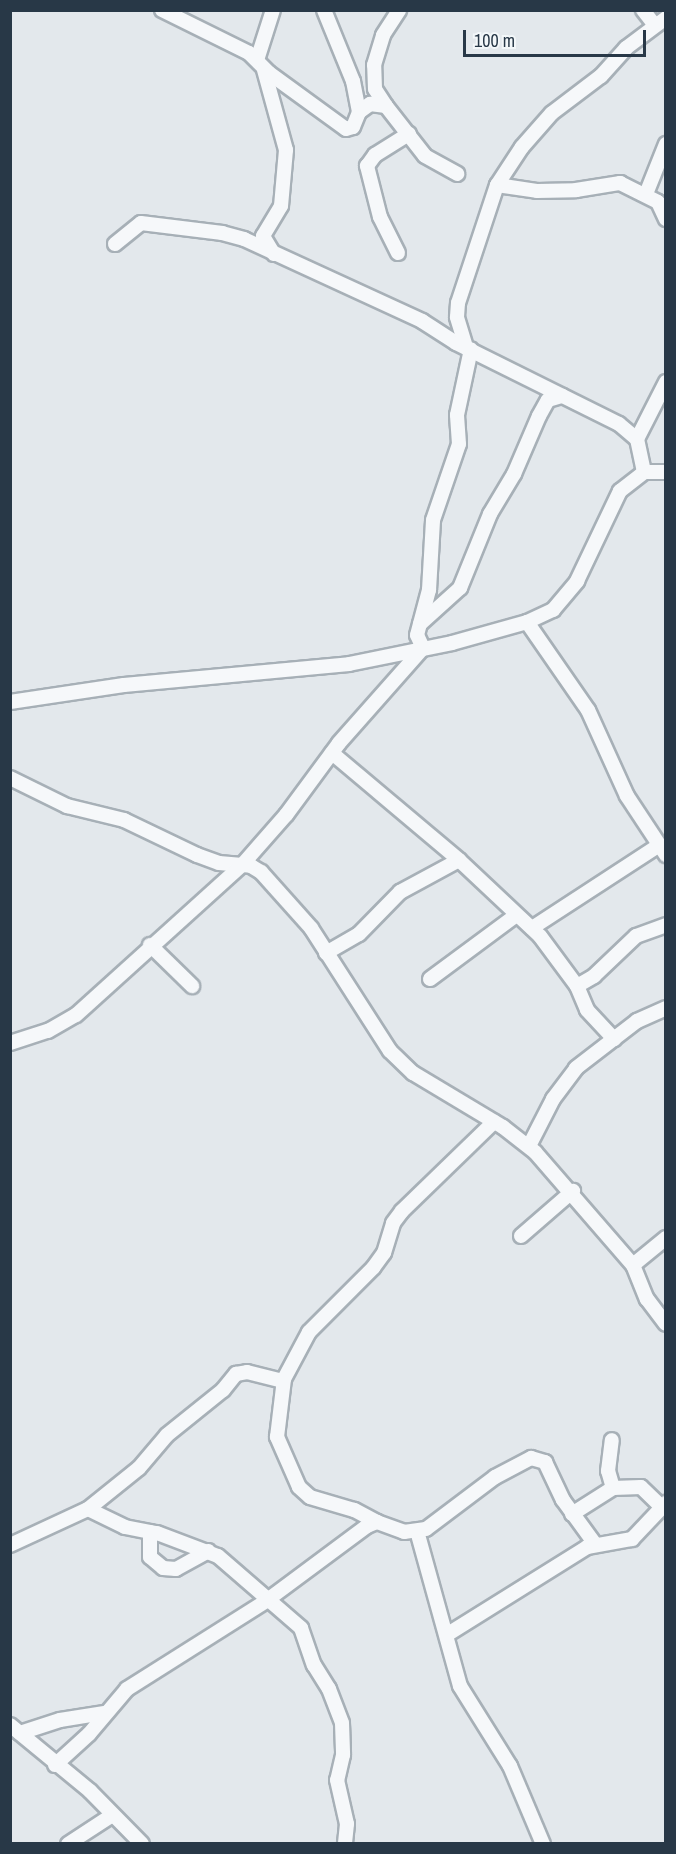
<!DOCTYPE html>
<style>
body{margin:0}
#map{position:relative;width:676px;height:1854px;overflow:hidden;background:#e3e8ec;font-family:"Archivo Narrow",sans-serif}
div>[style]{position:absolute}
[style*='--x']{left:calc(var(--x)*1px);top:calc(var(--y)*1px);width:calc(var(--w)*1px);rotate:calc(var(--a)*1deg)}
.roads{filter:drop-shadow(2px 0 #a7b0b7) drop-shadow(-2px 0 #a7b0b7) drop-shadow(0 2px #a7b0b7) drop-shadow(0 -2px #a7b0b7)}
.street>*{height:14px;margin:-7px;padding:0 7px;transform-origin:7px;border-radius:7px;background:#f6f8fa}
span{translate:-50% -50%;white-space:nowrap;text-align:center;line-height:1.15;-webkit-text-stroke:6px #f3f7f9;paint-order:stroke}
.frame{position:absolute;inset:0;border:12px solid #283847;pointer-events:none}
.scale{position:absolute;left:463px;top:30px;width:183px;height:27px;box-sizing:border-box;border:3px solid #283847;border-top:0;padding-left:8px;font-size:18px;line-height:21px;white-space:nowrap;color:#283847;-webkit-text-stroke:4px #f3f7f9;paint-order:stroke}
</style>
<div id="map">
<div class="roads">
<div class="street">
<div style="--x:162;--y:10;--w:97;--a:26.3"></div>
<div style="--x:249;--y:53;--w:28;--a:45"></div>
<div style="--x:269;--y:73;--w:95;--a:36"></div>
<div style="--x:346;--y:129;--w:7;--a:-16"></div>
<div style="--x:353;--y:127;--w:16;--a:-68"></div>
<div style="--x:359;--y:112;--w:14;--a:-36"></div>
<div style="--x:370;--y:104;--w:16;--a:7"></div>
<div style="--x:386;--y:106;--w:63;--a:52"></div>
<div style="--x:425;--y:156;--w:37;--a:29"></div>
<div style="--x:324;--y:10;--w:77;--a:67.8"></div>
<div style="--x:353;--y:81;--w:32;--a:79"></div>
<div style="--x:643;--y:10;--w:18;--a:52"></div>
<div style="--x:257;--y:60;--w:52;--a:-72.3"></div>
<div style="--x:264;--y:70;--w:83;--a:74.6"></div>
<div style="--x:286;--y:150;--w:56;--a:95.1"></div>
<div style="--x:281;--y:206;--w:35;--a:121"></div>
<div style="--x:263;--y:236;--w:21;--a:59"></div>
<div style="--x:386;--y:106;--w:20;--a:-123"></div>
<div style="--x:375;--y:89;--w:24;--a:-92"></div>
<div style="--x:374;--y:65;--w:31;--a:-73"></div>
<div style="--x:383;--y:35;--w:30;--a:-57"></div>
<div style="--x:497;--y:185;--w:40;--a:8.5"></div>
<div style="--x:537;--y:191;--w:39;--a:-1"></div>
<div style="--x:576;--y:190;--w:45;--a:-9"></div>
<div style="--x:620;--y:183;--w:42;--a:26.6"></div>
<div style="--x:658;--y:202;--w:19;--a:65"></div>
<div style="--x:646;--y:194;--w:54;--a:-68.2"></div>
<div style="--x:115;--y:244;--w:33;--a:-39"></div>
<div style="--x:141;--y:223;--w:82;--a:7"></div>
<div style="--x:222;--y:233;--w:23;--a:15"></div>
<div style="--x:244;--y:239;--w:196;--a:24.7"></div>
<div style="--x:422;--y:321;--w:40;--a:32.9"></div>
<div style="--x:456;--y:343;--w:182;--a:26.4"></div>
<div style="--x:619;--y:424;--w:23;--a:40"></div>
<div style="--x:637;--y:439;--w:34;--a:78"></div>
<div style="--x:398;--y:253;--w:40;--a:-116.6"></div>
<div style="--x:380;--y:217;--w:53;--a:-104.3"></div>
<div style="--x:367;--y:166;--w:14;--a:-54"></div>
<div style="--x:375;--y:155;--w:40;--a:-32"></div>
<div style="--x:466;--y:347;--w:31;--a:-107"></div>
<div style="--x:457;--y:317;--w:14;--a:-86"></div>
<div style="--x:458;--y:303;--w:124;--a:-71.7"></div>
<div style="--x:497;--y:185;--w:45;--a:-56.7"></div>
<div style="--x:522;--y:147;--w:45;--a:-48.6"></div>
<div style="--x:552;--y:113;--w:61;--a:-37.1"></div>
<div style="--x:601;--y:76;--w:38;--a:-48"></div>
<div style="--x:626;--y:48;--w:50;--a:-36.9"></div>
<div style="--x:637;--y:439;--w:64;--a:-63"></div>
<div style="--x:527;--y:622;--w:107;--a:55.3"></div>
<div style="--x:588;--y:710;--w:94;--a:65.6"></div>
<div style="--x:627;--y:796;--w:71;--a:56.5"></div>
<div style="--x:420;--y:624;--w:54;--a:-42"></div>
<div style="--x:460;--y:588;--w:80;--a:-67.9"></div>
<div style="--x:490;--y:514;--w:47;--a:-59"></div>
<div style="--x:514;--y:474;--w:63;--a:-66.7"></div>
<div style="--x:539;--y:416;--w:18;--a:-61"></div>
<div style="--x:548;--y:400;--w:15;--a:-16"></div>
<div style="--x:10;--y:702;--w:115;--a:-8.5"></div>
<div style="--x:124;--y:685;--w:226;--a:-5.3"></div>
<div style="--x:349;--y:664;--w:105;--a:-11.5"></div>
<div style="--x:452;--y:643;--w:78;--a:-15.6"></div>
<div style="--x:527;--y:622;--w:29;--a:-25"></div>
<div style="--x:553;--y:610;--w:38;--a:-50"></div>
<div style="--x:577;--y:581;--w:100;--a:-64.5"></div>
<div style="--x:620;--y:491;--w:31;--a:-38"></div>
<div style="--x:644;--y:472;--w:22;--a:0"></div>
<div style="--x:332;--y:753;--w:166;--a:40.1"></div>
<div style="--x:459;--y:860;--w:111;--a:43.2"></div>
<div style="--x:540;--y:936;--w:62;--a:53.5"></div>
<div style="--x:577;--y:986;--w:26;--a:67"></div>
<div style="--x:587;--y:1010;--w:40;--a:47"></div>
<div style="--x:10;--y:778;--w:64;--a:26.2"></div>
<div style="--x:67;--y:806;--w:59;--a:13.8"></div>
<div style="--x:124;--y:820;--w:81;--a:25.6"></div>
<div style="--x:197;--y:855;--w:23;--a:20"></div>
<div style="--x:219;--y:863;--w:32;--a:5"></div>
<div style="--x:251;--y:866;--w:12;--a:31"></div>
<div style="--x:261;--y:872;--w:75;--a:48.2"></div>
<div style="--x:311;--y:928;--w:146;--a:57.3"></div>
<div style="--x:390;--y:1051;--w:32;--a:44"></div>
<div style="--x:413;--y:1073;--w:105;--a:31"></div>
<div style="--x:503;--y:1127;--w:41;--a:38"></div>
<div style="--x:535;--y:1152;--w:150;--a:49.1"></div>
<div style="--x:633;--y:1265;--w:37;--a:68"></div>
<div style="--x:647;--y:1299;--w:31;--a:53"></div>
<div style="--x:532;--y:928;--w:150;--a:-33.1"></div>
<div style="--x:150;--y:945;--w:59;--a:44.3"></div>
<div style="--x:326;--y:953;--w:38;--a:-30"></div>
<div style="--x:359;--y:934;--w:59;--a:-45.7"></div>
<div style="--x:400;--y:892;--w:67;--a:-28.5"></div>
<div style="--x:430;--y:979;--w:106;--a:-36.5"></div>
<div style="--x:577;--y:986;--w:20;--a:-30"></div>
<div style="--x:594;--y:976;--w:58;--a:-43.6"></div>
<div style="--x:636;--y:936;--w:32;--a:-20"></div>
<div style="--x:10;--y:1043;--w:40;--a:-18"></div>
<div style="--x:48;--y:1031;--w:32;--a:-30"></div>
<div style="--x:76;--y:1015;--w:224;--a:-42.1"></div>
<div style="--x:242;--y:865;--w:67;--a:-48.7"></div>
<div style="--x:286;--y:815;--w:89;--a:-53.6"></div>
<div style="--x:339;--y:743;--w:127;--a:-48.5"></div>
<div style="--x:423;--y:648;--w:14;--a:-115"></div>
<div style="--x:417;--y:635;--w:47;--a:-75.1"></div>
<div style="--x:429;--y:590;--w:70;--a:-86.7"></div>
<div style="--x:433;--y:520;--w:80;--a:-71.1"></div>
<div style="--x:459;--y:444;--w:29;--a:-94"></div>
<div style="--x:457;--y:415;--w:67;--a:-78"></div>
<div style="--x:529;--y:1146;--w:53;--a:-62.9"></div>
<div style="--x:553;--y:1099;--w:39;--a:-53"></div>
<div style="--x:576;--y:1068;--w:77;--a:-37.6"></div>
<div style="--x:637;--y:1021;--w:32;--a:-24"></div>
<div style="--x:521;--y:1236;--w:69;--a:-40.9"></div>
<div style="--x:633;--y:1265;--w:43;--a:-39.3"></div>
<div style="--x:613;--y:1488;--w:28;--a:-2"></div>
<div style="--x:641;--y:1487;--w:30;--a:44"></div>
<div style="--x:88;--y:1509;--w:41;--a:25.9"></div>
<div style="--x:125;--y:1527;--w:33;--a:11"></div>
<div style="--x:157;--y:1533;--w:65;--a:20.7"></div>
<div style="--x:218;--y:1556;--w:110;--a:40.9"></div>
<div style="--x:301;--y:1628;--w:39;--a:71"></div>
<div style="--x:314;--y:1665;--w:28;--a:58"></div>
<div style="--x:329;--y:1689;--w:36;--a:69"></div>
<div style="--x:342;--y:1723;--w:32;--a:88"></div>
<div style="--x:343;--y:1755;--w:26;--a:103"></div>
<div style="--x:337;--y:1780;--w:45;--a:77.2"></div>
<div style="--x:347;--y:1824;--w:20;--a:96"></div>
<div style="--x:572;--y:1514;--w:49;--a:-32.4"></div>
<div style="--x:613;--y:1488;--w:18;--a:-106"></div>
<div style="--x:608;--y:1471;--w:31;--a:-83"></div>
<div style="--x:377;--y:1522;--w:26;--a:-152"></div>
<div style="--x:354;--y:1510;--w:46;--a:-163.5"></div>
<div style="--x:310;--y:1497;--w:15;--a:-138"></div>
<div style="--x:299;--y:1487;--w:55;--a:-113.7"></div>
<div style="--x:277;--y:1437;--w:58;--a:-83.1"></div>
<div style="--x:284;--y:1379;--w:53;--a:-62"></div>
<div style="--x:309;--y:1332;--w:91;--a:-45"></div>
<div style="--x:373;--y:1268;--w:19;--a:-54"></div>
<div style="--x:384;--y:1253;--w:31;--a:-73"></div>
<div style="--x:393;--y:1223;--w:15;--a:-53"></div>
<div style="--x:402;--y:1211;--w:128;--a:-44.1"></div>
<div style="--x:417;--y:1531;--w:161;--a:74.5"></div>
<div style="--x:460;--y:1686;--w:94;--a:58"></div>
<div style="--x:510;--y:1766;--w:85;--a:67.1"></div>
<div style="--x:150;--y:1532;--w:25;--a:90"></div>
<div style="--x:150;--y:1557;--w:17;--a:40"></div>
<div style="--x:163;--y:1568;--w:13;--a:4"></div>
<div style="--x:176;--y:1569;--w:37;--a:-29"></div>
<div style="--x:10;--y:1545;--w:86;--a:-24.8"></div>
<div style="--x:88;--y:1509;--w:65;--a:-38.8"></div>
<div style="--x:139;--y:1468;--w:43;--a:-49.7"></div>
<div style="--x:167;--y:1435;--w:72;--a:-38.8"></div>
<div style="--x:223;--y:1390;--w:21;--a:-51"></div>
<div style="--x:236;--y:1374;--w:11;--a:-10"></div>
<div style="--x:247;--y:1372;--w:37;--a:14"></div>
<div style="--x:448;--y:1634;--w:164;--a:-32"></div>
<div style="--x:587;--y:1547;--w:46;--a:-10.1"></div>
<div style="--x:632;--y:1539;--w:50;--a:-46.6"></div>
<div style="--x:10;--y:1725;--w:104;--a:39.5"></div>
<div style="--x:90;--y:1791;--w:74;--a:45.5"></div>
<div style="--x:20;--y:1733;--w:42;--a:-18"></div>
<div style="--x:60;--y:1720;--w:45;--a:-9"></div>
<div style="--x:55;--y:1765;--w:46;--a:-42.4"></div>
<div style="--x:89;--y:1734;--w:59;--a:-49.8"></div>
<div style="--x:127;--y:1689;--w:165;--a:-32.3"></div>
<div style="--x:266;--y:1601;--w:126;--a:-36.6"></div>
<div style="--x:367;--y:1526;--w:11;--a:-22"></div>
<div style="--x:377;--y:1522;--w:29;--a:20"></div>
<div style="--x:404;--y:1532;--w:22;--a:-8"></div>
<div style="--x:426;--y:1529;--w:86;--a:-37"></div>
<div style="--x:495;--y:1477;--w:41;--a:-27.8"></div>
<div style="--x:531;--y:1458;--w:15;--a:16"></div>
<div style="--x:545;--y:1462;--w:42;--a:64.7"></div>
<div style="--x:563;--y:1500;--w:54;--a:54"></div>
<div style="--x:68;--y:1844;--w:51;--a:-33.1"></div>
</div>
</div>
<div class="frame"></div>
<div class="scale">100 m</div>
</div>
